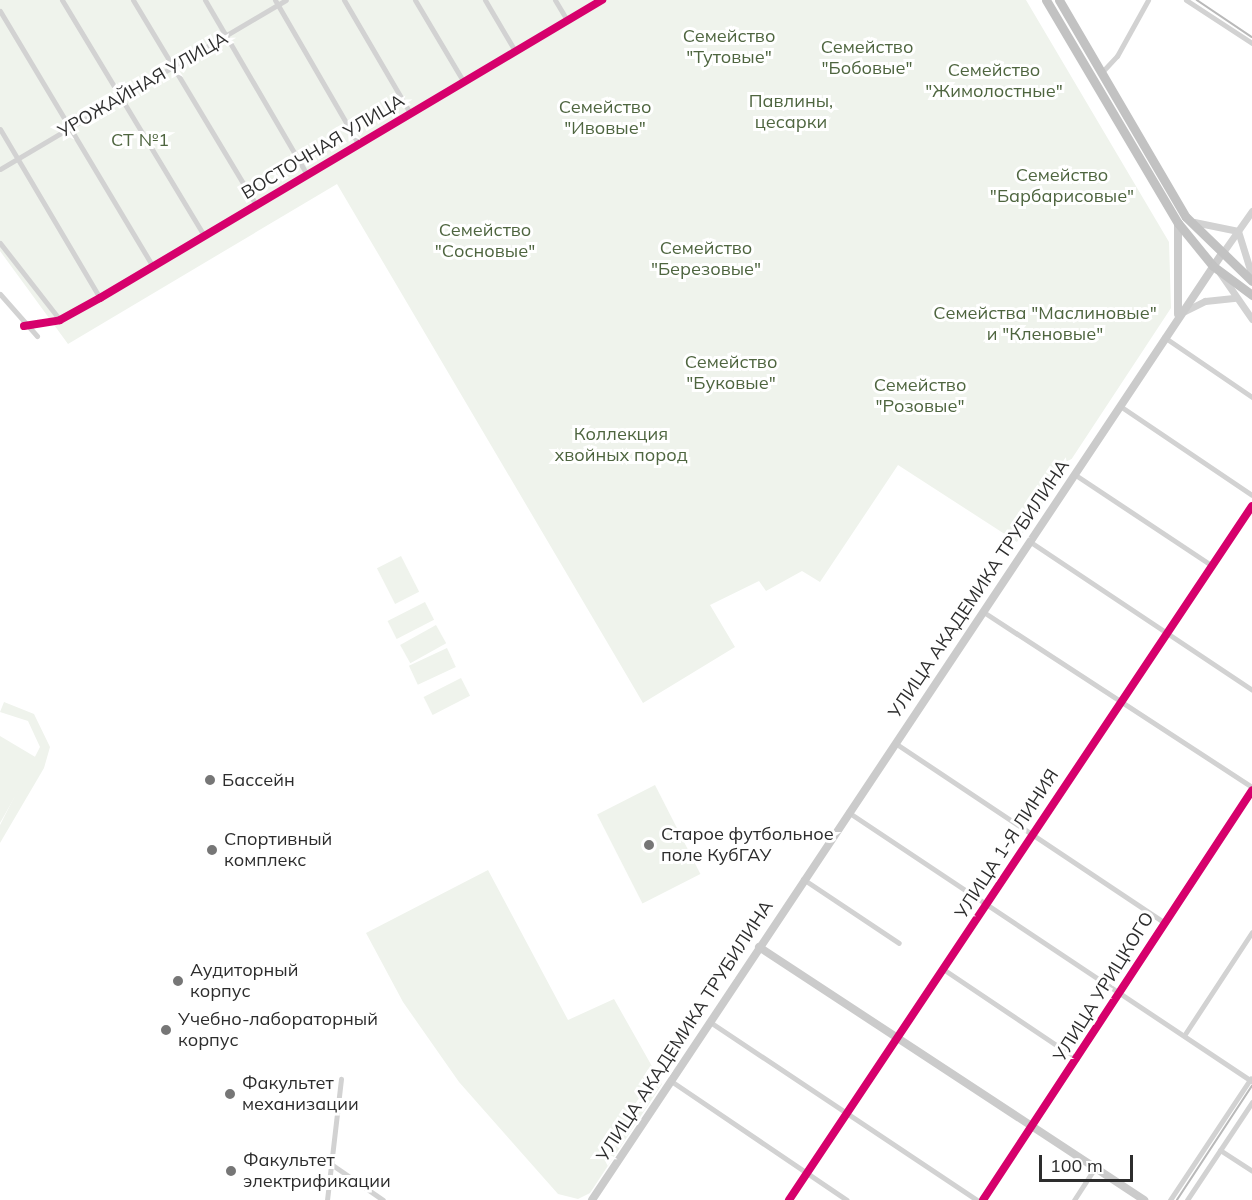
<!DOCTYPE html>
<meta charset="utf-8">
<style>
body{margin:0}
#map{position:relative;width:1252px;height:1200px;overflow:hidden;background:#fff;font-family:Mulish,sans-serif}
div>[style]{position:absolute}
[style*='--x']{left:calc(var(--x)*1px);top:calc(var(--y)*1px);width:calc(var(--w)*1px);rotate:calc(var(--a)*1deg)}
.green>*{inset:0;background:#eff3ec;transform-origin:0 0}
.minor>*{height:5px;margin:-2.5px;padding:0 2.5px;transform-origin:2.5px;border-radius:2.5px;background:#d2d2d2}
.tertiary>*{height:7px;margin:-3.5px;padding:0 3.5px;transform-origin:3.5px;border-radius:3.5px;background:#d2d2d2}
.secondary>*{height:8px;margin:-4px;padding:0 4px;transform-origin:4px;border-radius:4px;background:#cbcbcb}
.trunk>*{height:9px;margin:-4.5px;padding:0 4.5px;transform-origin:4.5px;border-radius:4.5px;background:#c2c2c2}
.tram>*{height:1.5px;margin:-0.75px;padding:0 0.75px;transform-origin:0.75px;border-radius:0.75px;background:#b9b9b9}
.cycleway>*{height:8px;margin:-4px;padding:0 4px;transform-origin:4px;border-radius:4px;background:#d6006c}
.dots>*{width:16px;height:16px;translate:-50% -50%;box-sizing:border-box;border:3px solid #fff;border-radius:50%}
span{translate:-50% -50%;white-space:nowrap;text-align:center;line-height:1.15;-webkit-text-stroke:6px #fff;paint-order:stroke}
.park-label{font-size:18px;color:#4e653f}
.street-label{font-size:18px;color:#2d2d2d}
.poi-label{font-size:18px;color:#2d2d2d}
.left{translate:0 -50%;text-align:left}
.scale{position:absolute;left:1039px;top:1155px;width:94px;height:27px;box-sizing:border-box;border:3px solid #2d2d2d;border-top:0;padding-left:8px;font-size:18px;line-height:21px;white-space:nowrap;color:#2d2d2d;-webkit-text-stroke:4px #fff;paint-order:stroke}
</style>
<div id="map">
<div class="green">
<div style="clip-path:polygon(0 0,1026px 0,1169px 242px,1171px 308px,1017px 542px,898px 465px,820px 582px,802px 571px,766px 591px,759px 581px,710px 605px,735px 647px,643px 703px,337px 184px,68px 344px,0 251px)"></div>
<div style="left:401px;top:556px;width:40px;height:27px;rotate:63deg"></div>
<div style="left:425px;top:602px;width:20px;height:42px;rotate:63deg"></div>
<div style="left:436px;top:625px;width:21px;height:41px;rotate:61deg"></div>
<div style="left:447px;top:648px;width:21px;height:42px;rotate:65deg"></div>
<div style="left:461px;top:678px;width:20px;height:42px;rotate:63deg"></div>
<div style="clip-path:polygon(4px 702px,34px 714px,50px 747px,44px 768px,0 843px,0 825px,40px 747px,28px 721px,0 712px)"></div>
<div style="clip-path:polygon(0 736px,37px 758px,0 823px)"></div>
<div style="left:655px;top:785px;width:100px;height:65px;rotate:63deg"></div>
<div style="clip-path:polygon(488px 870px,568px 1020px,614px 999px,662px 1084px,590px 1193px,578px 1199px,558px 1194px,459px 1082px,403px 1002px,366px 933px)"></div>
</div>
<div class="minor">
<div style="--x:62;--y:0;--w:275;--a:58.9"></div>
<div style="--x:133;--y:0;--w:239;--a:59"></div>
<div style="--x:205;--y:0;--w:200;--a:59.7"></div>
<div style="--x:275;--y:0;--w:165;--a:59.9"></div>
<div style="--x:344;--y:0;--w:131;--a:59.7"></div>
<div style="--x:415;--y:0;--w:94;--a:59.3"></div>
<div style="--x:485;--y:0;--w:59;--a:59.5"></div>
<div style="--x:555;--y:0;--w:23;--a:59"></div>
<div style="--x:1186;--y:0;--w:79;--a:33.1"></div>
<div style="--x:0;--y:11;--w:298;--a:59.1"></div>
<div style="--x:1102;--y:72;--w:22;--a:-47"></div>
<div style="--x:1117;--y:56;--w:64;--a:-61"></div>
<div style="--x:0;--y:129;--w:196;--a:59.4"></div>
<div style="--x:0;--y:169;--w:332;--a:-30.6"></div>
<div style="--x:0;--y:243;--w:98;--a:52.1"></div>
<div style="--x:0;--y:294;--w:56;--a:48.6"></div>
<div style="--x:24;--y:326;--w:36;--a:-9"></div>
<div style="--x:60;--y:320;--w:46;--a:-28.8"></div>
<div style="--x:100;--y:298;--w:584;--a:-30.69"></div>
<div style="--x:1164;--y:337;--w:107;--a:34.3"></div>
<div style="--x:1120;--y:406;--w:159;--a:34"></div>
<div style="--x:1074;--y:474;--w:164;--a:33.6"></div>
<div style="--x:1029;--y:541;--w:268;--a:33.7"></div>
<div style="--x:982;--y:611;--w:322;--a:33.1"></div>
<div style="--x:895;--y:743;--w:322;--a:33.7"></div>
<div style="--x:848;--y:812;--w:485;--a:33.7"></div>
<div style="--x:803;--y:879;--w:115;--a:33.7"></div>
<div style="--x:943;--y:969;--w:161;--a:33.9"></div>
<div style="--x:710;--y:1022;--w:321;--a:33.7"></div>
<div style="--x:1185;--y:1034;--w:122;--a:-56.7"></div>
<div style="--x:671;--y:1081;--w:212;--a:34.1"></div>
<div style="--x:1220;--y:1150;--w:38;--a:33"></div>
<div style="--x:331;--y:1164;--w:63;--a:34.7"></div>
<div style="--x:327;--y:1200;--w:122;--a:-83.4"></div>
<div style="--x:789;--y:1200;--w:834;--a:-56.29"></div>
<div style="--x:983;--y:1200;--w:490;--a:-56.7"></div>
<div style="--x:1074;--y:1200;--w:38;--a:-57"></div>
<div style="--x:1170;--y:1200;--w:146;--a:-56.4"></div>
<div style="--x:1187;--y:1200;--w:118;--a:-56.4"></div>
</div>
<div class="tertiary">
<div style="--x:1194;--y:222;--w:45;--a:11.6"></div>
<div style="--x:1238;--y:231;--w:47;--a:72.7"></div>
<div style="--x:1221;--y:255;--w:54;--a:-54.8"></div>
<div style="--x:1220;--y:273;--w:56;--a:55.2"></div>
<div style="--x:1185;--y:311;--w:22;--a:-27"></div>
<div style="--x:1205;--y:301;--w:31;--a:-6"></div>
</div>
<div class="secondary">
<div style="--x:1178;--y:223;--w:91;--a:90"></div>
<div style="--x:759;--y:947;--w:461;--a:33.3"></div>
<div style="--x:592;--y:1200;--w:1135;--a:-56.35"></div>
</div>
<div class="trunk">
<div style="--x:1046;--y:0;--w:259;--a:59.4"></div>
<div style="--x:1178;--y:223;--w:55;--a:50.9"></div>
<div style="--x:1213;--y:266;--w:49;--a:36.6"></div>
<div style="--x:1059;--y:0;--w:251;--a:59.7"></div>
<div style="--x:1186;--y:217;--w:92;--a:44.1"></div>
</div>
<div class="tram">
<div style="--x:1197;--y:0;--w:66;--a:33.9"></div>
<div style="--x:1177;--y:1200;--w:136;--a:-56.7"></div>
</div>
<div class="cycleway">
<div style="--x:24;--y:326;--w:36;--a:-9"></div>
<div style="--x:60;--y:320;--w:46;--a:-28.8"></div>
<div style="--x:100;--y:298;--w:584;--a:-30.69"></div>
<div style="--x:789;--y:1200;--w:834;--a:-56.29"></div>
<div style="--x:983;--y:1200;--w:490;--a:-56.7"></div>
</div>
<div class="dots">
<div style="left:210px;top:780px;background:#767676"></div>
<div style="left:649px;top:845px;background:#767676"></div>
<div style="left:212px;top:850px;background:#767676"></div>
<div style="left:178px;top:981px;background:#767676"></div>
<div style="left:166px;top:1030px;background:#767676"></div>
<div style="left:230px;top:1094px;background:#767676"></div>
<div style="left:231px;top:1171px;background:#767676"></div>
</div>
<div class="park-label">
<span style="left:729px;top:47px">Семейство<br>"Тутовые"</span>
<span style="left:867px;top:58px">Семейство<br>"Бобовые"</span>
<span style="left:994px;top:81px">Семейство<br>"Жимолостные"</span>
<span style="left:791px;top:112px">Павлины,<br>цесарки</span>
<span style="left:605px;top:118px">Семейство<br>"Ивовые"</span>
<span style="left:140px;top:140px">СТ №1</span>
<span style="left:1062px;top:186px">Семейство<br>"Барбарисовые"</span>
<span style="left:485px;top:241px">Семейство<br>"Сосновые"</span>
<span style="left:706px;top:259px">Семейство<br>"Березовые"</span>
<span style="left:1045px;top:324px">Семейства "Маслиновые"<br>и "Кленовые"</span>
<span style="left:731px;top:373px">Семейство<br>"Буковые"</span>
<span style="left:920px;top:396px">Семейство<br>"Розовые"</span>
<span style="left:621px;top:445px">Коллекция<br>хвойных пород</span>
</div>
<div class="street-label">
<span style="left:143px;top:85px;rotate:-30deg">УРОЖАЙНАЯ УЛИЦА</span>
<span style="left:323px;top:147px;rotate:-31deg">ВОСТОЧНАЯ УЛИЦА</span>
<span style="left:979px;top:589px;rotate:-56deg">УЛИЦА АКАДЕМИКА ТРУБИЛИНА</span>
<span style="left:1007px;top:844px;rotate:-57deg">УЛИЦА 1-Я ЛИНИЯ</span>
<span style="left:1104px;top:987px;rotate:-58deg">УЛИЦА УРИЦКОГО</span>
<span style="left:685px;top:1031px;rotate:-57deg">УЛИЦА АКАДЕМИКА ТРУБИЛИНА</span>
</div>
<div class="poi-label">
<span class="left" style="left:222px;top:780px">Бассейн</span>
<span class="left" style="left:661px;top:845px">Старое футбольное<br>поле КубГАУ</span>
<span class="left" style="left:224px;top:850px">Спортивный<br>комплекс</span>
<span class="left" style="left:190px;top:981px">Аудиторный<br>корпус</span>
<span class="left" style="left:178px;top:1030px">Учебно-лабораторный<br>корпус</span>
<span class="left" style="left:242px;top:1094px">Факультет<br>механизации</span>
<span class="left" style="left:243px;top:1171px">Факультет<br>электрификации</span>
</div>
<div class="scale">100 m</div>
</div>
